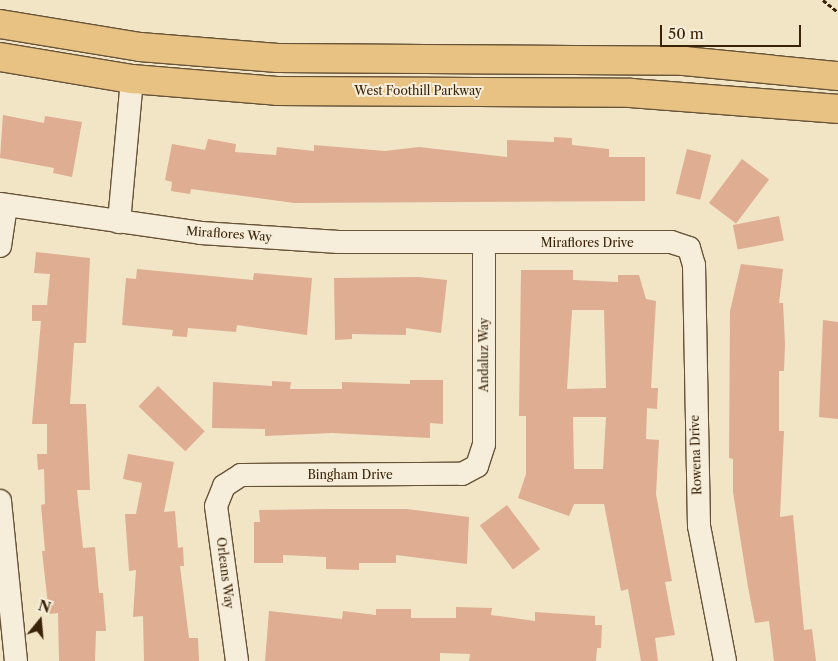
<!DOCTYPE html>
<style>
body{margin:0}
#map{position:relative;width:838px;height:661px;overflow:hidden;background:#f1e5c6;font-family:"Libre Caslon Text",serif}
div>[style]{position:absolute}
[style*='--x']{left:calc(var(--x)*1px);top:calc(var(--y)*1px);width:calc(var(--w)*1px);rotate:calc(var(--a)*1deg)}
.building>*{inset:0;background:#dead92;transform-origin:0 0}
.path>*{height:3px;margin-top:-1.5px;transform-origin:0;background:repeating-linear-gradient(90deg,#392207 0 4px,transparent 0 6.5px)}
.roads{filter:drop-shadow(1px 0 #675337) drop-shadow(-1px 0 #675337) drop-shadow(0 1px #675337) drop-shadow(0 -1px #675337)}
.minor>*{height:22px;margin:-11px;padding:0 11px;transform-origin:11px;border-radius:11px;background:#f6eeda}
.major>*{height:28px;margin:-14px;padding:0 14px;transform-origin:14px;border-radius:14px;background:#e8c283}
span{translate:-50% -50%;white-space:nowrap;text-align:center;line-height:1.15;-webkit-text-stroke:4px #f6eeda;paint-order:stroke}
.street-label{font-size:12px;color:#392207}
.north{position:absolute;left:15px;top:596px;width:50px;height:50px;-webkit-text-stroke:4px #f6eeda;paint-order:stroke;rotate:17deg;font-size:14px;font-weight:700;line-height:20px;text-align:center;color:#392207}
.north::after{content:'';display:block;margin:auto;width:18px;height:22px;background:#392207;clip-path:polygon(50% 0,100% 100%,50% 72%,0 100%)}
.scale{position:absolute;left:660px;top:25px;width:141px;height:22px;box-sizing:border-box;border:2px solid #392207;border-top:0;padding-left:6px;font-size:15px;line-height:18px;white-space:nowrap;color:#392207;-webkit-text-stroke:4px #f6eeda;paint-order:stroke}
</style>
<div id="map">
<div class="building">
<div style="clip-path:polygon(3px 115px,44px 123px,45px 116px,82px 122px,72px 177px,53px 173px,54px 168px,0 158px)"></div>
<div style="clip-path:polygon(554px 137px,572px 138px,572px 145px,609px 149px,609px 157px,645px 157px,645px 201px,294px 203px,191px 189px,190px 194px,171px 191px,172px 182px,165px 180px,172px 144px,205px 150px,208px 139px,236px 144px,235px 152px,276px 155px,277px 147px,314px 151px,314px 145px,385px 151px,419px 147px,507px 157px,507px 140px,554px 142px)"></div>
<div style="left:687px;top:149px;width:25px;height:46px;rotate:14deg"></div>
<div style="left:742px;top:159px;width:34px;height:55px;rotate:37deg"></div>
<div style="left:779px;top:216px;width:25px;height:47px;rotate:79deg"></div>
<div style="clip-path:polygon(36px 252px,90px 258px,86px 343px,74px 343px,70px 404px,86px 404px,90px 490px,77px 490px,83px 548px,95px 547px,99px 593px,103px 593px,106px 631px,96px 631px,95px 661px,59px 661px,58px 613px,49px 614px,42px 551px,45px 551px,41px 505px,45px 504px,44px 469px,38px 470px,37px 454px,47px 454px,47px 424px,32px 424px,41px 321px,32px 321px,32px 305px,47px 305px,50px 274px,34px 273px)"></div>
<div style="clip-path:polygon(741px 264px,783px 269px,779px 303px,783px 303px,785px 343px,784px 371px,779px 371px,779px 431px,784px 431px,780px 517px,793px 515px,804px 630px,812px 629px,816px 661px,774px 661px,769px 621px,755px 623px,748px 587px,733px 492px,733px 459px,729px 458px,730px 311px)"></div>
<div style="clip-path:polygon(137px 269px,253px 280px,254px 273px,312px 278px,307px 335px,237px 325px,236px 332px,188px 328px,187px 337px,172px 336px,173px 330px,122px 325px,126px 278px,136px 279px)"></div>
<div style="clip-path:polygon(evenodd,521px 270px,573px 270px,573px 280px,618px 282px,618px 275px,639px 275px,646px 299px,656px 301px,651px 388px,658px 388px,657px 409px,647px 408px,646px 439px,659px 440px,656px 494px,672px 581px,665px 582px,675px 635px,655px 638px,658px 661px,641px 661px,628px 589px,621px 591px,604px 504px,574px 504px,569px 516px,518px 498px,526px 474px,526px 416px,519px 416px,521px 270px,572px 310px,604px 310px,606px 388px,567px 389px,572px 310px,521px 270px,573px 417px,606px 417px,603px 469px,574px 469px,573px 417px)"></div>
<div style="clip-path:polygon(418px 277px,447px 280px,441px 333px,406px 328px,406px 335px,352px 334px,352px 339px,335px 340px,334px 278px)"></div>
<div style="clip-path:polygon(823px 320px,838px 322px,838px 419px,819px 417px)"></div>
<div style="clip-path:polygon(410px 380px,443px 380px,443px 424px,430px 423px,430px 438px,332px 433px,265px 436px,265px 429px,212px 428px,213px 382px,272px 386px,272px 381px,291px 382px,290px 389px,342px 389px,342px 382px,410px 384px)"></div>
<div style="left:158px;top:386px;width:65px;height:28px;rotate:44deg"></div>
<div style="clip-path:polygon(128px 454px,174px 462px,164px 512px,175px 511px,178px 548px,183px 547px,184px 566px,180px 566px,189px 638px,198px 638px,199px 661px,144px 661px,143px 616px,133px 617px,136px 570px,129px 571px,125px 514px,136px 514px,142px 483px,123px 479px)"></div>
<div style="left:507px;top:505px;width:55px;height:34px;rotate:53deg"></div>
<div style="clip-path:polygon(327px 509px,407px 509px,469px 517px,467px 564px,396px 555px,396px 563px,359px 563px,359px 570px,326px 569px,326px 557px,283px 555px,283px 563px,254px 563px,254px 522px,260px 522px,259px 510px)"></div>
<div style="clip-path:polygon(456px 607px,492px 608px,491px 615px,535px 621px,535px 612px,595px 616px,595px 625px,602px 625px,601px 648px,597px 648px,596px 661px,469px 661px,470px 654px,440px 653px,440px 661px,265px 661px,269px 611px,342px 619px,343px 611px,376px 615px,376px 609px,411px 609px,411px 618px,456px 618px)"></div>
</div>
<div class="path">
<div style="--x:823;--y:0;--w:19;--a:39"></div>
</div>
<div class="roads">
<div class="minor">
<div style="--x:0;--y:204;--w:203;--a:8.2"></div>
<div style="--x:201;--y:233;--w:138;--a:3.7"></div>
<div style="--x:339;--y:242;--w:332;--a:0"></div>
<div style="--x:671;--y:242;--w:19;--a:18"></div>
<div style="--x:689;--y:248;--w:18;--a:74"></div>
<div style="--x:694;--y:265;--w:261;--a:88.9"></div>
<div style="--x:699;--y:526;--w:137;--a:79.1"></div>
<div style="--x:119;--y:222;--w:144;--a:-84.8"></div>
<div style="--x:0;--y:246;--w:40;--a:-81.5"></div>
<div style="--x:0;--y:501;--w:161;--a:84.3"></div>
<div style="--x:237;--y:661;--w:156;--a:-97.7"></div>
<div style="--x:216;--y:506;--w:22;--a:-68"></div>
<div style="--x:224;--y:486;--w:20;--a:-33"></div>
<div style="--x:241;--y:475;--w:221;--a:-0.3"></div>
<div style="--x:462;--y:474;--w:17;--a:-28"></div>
<div style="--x:477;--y:466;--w:23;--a:-72"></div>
<div style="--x:484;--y:444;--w:201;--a:-90"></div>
</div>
<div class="major">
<div style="--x:0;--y:24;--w:142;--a:9.3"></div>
<div style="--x:140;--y:47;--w:138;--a:4.6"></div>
<div style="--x:278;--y:58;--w:406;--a:0.4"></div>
<div style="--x:684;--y:61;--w:155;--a:5.6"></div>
<div style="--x:0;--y:57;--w:134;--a:9.5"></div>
<div style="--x:132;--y:79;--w:145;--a:4.7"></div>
<div style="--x:277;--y:91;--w:354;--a:0.3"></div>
<div style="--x:631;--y:93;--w:208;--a:4.4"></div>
</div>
</div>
<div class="street-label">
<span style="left:418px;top:91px">West Foothill Parkway</span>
<span style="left:229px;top:234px;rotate:4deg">Miraflores Way</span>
<span style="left:587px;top:243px">Miraflores Drive</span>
<span style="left:484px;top:355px;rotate:-90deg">Andaluz Way</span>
<span style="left:696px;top:455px;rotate:-92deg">Rowena Drive</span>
<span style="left:350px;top:475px">Bingham Drive</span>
<span style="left:225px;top:573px;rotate:83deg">Orleans Way</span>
</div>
<div class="north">N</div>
<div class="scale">50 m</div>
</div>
